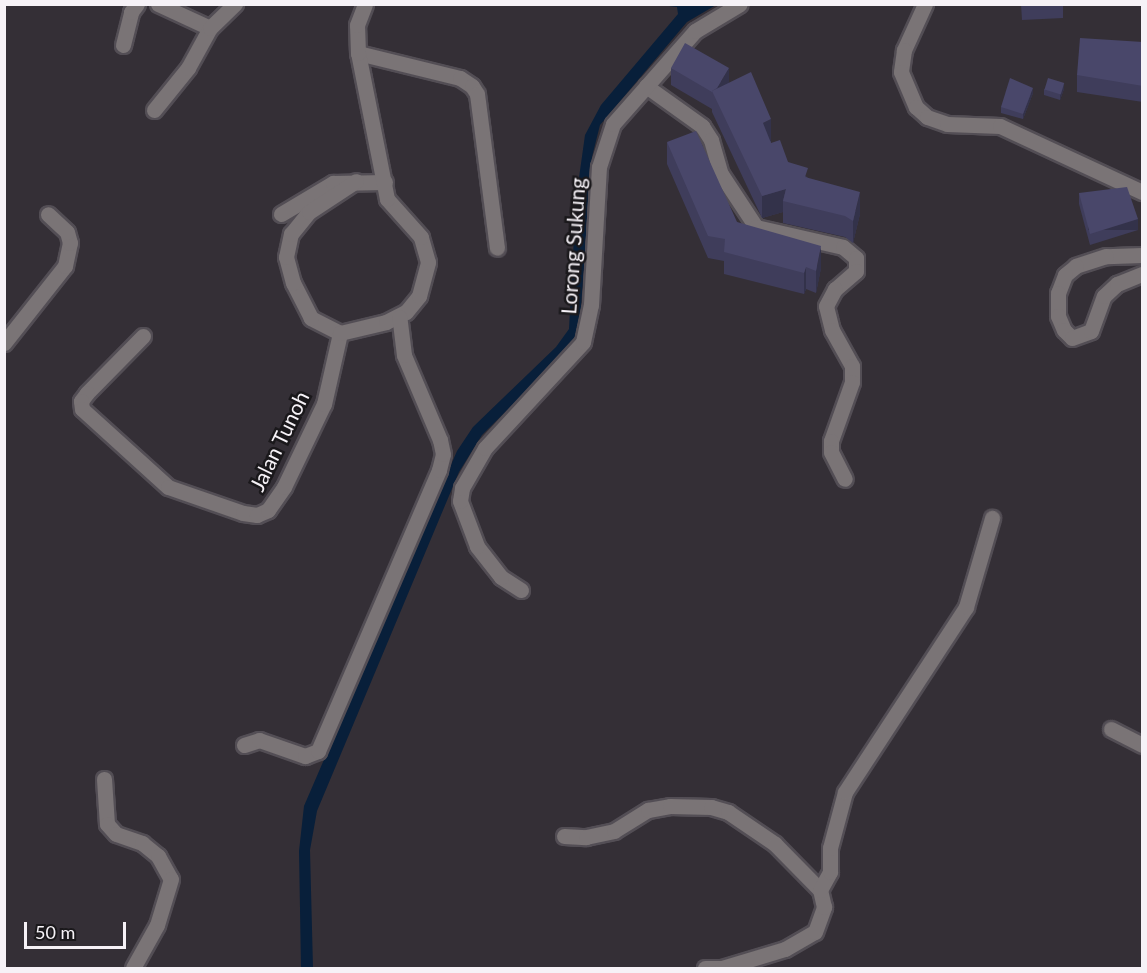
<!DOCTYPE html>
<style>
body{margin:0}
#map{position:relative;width:1147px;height:973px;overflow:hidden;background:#342f36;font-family:Lato,sans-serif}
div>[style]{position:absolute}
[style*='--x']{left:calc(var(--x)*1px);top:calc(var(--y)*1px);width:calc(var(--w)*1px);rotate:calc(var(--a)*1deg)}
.water>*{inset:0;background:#081f3a}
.roads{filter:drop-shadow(2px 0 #534e55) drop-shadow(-2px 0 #534e55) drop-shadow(0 2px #534e55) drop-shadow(0 -2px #534e55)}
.minor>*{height:15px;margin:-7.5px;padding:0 7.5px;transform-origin:7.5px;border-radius:7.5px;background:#7a7476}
.wall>*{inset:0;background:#3f3d5b}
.shaded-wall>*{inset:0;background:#33324a;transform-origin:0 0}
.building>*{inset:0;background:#49476a;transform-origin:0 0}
span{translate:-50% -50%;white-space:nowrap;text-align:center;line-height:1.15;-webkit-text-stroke:5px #1a181b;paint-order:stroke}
.street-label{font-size:21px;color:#f6f2f7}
.frame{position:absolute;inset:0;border:6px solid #f6f2f7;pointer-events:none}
.scale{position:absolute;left:24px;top:922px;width:102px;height:27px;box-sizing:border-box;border:3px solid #f6f2f7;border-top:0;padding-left:8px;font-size:18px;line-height:21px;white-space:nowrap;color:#f6f2f7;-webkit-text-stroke:4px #1a181b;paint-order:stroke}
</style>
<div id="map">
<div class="water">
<div style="clip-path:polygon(661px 5px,716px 5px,687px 22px,600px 125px,592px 157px,579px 334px,563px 355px,482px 435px,459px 472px,317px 811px,310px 850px,313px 968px,301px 968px,299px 851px,304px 806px,457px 451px,473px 427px,556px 347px,569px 329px,576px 199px,585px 135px,601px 105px,678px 14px,677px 7px)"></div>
</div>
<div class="roads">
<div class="minor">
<div style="--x:158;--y:4;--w:57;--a:24.8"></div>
<div style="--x:925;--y:4;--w:51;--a:114.5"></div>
<div style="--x:904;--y:50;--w:22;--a:98"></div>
<div style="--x:901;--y:72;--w:38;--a:67"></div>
<div style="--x:916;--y:107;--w:15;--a:42"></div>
<div style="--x:927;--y:117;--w:21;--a:19"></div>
<div style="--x:947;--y:124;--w:53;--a:2.2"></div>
<div style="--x:1000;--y:126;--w:157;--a:24.9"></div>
<div style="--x:123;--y:45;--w:34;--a:-76"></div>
<div style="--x:131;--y:12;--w:10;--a:-53"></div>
<div style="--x:358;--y:53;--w:105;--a:13.8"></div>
<div style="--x:460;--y:78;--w:14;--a:34"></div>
<div style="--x:472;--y:86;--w:9;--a:58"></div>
<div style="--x:477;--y:94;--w:155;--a:82.6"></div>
<div style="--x:646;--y:86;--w:69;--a:35.5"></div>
<div style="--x:702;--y:126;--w:17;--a:57"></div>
<div style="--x:711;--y:140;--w:35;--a:74"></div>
<div style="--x:721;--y:174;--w:64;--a:56.6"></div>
<div style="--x:756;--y:227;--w:89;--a:12.9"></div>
<div style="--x:843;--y:247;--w:17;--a:40"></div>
<div style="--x:856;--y:258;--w:13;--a:90"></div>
<div style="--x:856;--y:271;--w:28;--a:139"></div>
<div style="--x:835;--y:289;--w:19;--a:118"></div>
<div style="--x:826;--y:306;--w:25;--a:76"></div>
<div style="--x:832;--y:330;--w:41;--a:60.9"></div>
<div style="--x:852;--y:366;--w:16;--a:90"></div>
<div style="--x:852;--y:382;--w:63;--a:109.6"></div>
<div style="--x:831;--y:441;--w:11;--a:90"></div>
<div style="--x:831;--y:452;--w:30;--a:63"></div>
<div style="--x:154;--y:110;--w:54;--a:-51"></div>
<div style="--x:188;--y:68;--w:46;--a:-61.2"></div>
<div style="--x:210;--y:28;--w:35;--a:-44"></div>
<div style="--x:281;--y:214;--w:61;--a:-30.8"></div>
<div style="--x:333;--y:183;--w:52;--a:-1.1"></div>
<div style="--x:1142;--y:255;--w:36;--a:178"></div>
<div style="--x:1106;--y:256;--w:32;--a:162"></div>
<div style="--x:1076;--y:266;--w:14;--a:141"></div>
<div style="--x:1065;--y:275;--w:19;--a:111"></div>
<div style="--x:1058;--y:293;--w:23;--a:90"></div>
<div style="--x:1058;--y:316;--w:15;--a:67"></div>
<div style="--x:1064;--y:330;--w:11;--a:45"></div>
<div style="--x:1072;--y:338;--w:20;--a:-20"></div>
<div style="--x:1091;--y:331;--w:37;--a:-70"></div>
<div style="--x:1104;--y:296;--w:18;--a:-43"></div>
<div style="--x:1117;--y:284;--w:27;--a:-22"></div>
<div style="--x:340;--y:333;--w:33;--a:-153"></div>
<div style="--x:311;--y:318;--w:39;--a:-117"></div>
<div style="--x:293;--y:283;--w:27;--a:-105"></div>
<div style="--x:286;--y:257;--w:24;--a:-78"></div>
<div style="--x:291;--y:234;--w:28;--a:-51"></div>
<div style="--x:309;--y:212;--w:56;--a:-33.4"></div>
<div style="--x:143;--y:336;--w:80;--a:134.5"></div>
<div style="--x:87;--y:393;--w:10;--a:127"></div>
<div style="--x:81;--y:401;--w:8;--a:83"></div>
<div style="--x:82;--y:409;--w:116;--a:42.2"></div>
<div style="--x:168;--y:487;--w:79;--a:19.1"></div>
<div style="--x:243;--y:513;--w:14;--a:8"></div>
<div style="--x:257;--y:515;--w:12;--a:-24"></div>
<div style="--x:268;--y:510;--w:28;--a:-55"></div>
<div style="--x:284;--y:487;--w:92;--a:-64.3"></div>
<div style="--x:324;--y:404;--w:73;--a:-77.3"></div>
<div style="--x:340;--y:333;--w:47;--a:-13.4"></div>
<div style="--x:386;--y:322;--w:22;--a:-27"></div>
<div style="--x:406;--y:312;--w:21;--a:-51"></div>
<div style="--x:419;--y:296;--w:35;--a:-75"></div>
<div style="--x:428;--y:262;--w:26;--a:-106"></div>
<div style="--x:421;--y:237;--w:51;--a:-131.8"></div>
<div style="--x:387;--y:199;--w:149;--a:-101.2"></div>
<div style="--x:358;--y:53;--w:28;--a:-92"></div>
<div style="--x:357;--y:25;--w:22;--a:-69"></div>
<div style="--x:4;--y:343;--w:98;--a:-51.6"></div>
<div style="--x:65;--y:266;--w:24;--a:-78"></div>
<div style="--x:70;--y:243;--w:11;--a:-105"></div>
<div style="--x:67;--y:232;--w:26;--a:-137"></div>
<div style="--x:521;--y:590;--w:24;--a:-147"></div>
<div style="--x:501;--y:577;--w:39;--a:-128"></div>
<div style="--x:477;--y:546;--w:48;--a:-110.7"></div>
<div style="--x:460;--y:501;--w:13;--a:-81"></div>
<div style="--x:462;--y:488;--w:46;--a:-60.1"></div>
<div style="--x:485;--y:448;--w:144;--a:-47.2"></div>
<div style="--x:583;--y:342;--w:38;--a:-78"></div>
<div style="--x:591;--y:305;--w:138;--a:-86.7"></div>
<div style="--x:599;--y:167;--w:45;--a:-72"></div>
<div style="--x:613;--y:124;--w:124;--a:-48.6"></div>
<div style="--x:695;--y:31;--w:52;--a:-31"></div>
<div style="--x:1111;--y:729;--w:35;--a:27"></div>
<div style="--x:244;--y:745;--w:16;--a:-18"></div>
<div style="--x:259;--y:740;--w:49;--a:19.2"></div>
<div style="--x:305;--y:756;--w:14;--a:-21"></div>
<div style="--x:318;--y:751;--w:306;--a:-66.7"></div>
<div style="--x:439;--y:470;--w:16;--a:-76"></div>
<div style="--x:443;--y:454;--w:14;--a:-102"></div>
<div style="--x:440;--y:440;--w:92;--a:-113"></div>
<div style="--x:404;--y:355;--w:38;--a:-97"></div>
<div style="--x:104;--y:779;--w:45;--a:86.2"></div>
<div style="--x:107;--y:824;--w:13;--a:48"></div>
<div style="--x:116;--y:834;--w:28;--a:19"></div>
<div style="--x:142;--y:843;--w:21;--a:39"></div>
<div style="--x:158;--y:856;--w:26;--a:61"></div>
<div style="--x:171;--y:879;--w:48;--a:106.9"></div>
<div style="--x:157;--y:925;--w:49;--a:119.2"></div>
<div style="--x:564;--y:836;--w:22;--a:3"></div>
<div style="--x:586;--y:837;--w:29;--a:-12"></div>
<div style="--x:614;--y:831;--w:40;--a:-32"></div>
<div style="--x:648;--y:810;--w:22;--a:-10"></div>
<div style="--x:670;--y:806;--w:41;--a:1.4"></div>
<div style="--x:711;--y:807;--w:18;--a:16"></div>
<div style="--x:728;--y:812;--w:57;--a:34.2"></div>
<div style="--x:775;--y:844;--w:64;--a:45.6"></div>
<div style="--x:705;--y:968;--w:17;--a:0"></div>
<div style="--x:722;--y:968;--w:66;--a:-16.8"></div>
<div style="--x:785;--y:949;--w:34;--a:-30"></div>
<div style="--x:815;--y:932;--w:27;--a:-70"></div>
<div style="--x:824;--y:907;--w:17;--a:-103"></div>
<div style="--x:820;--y:890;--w:21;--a:-61"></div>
<div style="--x:830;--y:872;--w:24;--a:-90"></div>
<div style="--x:830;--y:848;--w:58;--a:-75"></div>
<div style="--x:845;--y:792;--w:221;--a:-56.8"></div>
<div style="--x:966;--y:607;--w:93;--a:-73.7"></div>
</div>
</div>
<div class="wall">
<div style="clip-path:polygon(1021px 4px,1063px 4px,1063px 18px,1022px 20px)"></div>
<div style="clip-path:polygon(1143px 42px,1143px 102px,1077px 92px,1077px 75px)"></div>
<div style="clip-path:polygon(671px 68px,729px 83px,771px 141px,771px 143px,788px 162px,808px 178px,860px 214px,853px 243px,845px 237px,783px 223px,783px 212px,762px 218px,712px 112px,712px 109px,671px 85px)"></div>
<div style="clip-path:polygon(1044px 89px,1064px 89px,1060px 100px,1044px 95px)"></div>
<div style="clip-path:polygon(1033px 93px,1023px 119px,1001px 113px,1001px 107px)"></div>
<div style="clip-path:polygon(667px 142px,737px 222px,821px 268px,816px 293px,806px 289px,804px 294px,724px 274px,724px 261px,708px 258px,667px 164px)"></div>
<div style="clip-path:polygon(1079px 193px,1138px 230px,1090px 245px,1079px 204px)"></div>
</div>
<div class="shaded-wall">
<div style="clip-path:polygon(729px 68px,729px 85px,714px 93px)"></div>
<div style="clip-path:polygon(1064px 83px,1064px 89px,1060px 100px,1060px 95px)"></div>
<div style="clip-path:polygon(1033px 88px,1033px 93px,1023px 119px,1023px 114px)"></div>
<div style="clip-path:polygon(771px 119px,771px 141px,763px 145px,763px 123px)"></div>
<div style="clip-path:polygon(786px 189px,783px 201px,783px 212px,762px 218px,762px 196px)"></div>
<div style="clip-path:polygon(860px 192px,860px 214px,853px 243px,853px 221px)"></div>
<div style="left:1138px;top:219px;width:11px;height:50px;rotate:90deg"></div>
<div style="clip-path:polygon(821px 246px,821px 268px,816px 293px,816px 271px)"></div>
<div style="clip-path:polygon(806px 267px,806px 289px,804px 294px,804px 273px)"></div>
</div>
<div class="building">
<div style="clip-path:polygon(1080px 38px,1143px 42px,1143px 86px,1077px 75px)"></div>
<div style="clip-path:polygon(685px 43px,729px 68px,717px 88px,712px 91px,712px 92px,671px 68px)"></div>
<div style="clip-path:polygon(751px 72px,771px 119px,763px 123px,771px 143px,780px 140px,788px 162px,808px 168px,805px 177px,860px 192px,853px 221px,845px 216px,783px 201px,786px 189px,762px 196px,712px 91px)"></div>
<div style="clip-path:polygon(1010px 78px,1033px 88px,1023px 114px,1001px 107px)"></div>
<div style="left:1048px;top:78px;width:17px;height:12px;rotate:17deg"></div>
<div style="clip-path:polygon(696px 131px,737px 222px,821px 246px,816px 271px,806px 267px,804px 273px,724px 252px,725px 239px,708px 236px,667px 142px)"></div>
<div style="clip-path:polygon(1127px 187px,1138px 219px,1090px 234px,1079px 193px)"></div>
</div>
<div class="street-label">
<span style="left:573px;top:246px;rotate:-86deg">Lorong Sukung</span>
<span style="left:279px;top:441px;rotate:-64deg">Jalan Tunoh</span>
</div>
<div class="frame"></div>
<div class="scale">50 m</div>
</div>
